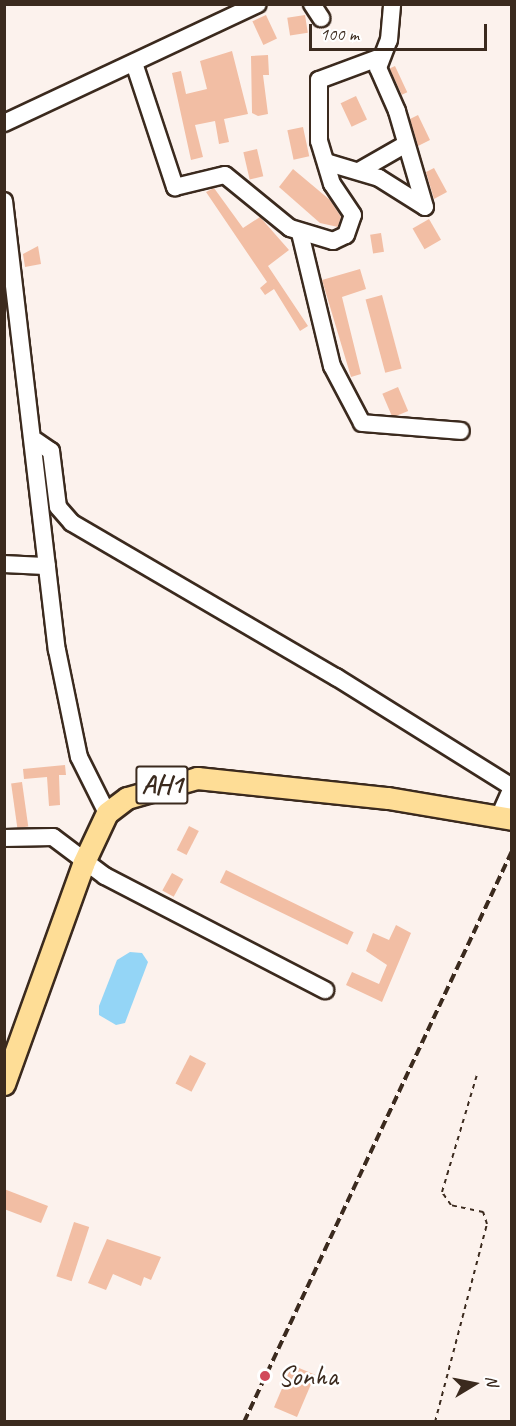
<!DOCTYPE html>
<style>
body{margin:0}
#map{position:relative;width:516px;height:1426px;overflow:hidden;background:#fcf2ed;font-family:Caveat,sans-serif}
div>[style]{position:absolute}
[style*='--x']{left:calc(var(--x)*1px);top:calc(var(--y)*1px);width:calc(var(--w)*1px);rotate:calc(var(--a)*1deg)}
.water>*{inset:0;background:#94d5f6}
.building>*{inset:0;background:#f2bea4;transform-origin:0 0}
.path>*{height:2px;margin-top:-1px;transform-origin:0;background:repeating-linear-gradient(90deg,#3b2a1e 0 4.5px,transparent 0 9px)}
.roads{filter:drop-shadow(2px 0 #3b2a1e) drop-shadow(-2px 0 #3b2a1e) drop-shadow(0 2px #3b2a1e) drop-shadow(0 -2px #3b2a1e)}
.minor>*{height:16px;margin:-8px;padding:0 8px;transform-origin:8px;border-radius:8px;background:#fff}
.major>*{height:21px;margin:-10.5px;padding:0 10.5px;transform-origin:10.5px;border-radius:10.5px;background:#fedd96}
.rail>*{height:4px;margin-top:-2px;transform-origin:0;background:repeating-linear-gradient(90deg,#3b2a1e 0 9px,transparent 0 13.5px)}
.dots>*{width:16px;height:16px;translate:-50% -50%;box-sizing:border-box;border:3px solid #fff;border-radius:50%}
span{translate:-50% -50%;white-space:nowrap;text-align:center;line-height:1.15;-webkit-text-stroke:5px #fff;paint-order:stroke}
.shield-label span{padding:2px 4px;background:#fff;border:2px solid;border-radius:4px;-webkit-text-stroke-width:0}
.shield-label{font-size:27px;color:#3b2a1e;font-weight:700}
.poi-label{font-size:28px;color:#3b2a1e}
.left{translate:0 -50%;text-align:left}
.frame{position:absolute;inset:0;border:6px solid #3b2a1e;pointer-events:none}
.north{position:absolute;left:444px;top:1354px;width:60px;height:60px;-webkit-text-stroke:4px #fff;paint-order:stroke;rotate:80deg;font-size:16px;font-weight:700;line-height:24px;text-align:center;color:#3b2a1e}
.north::after{content:'';display:block;margin:auto;width:21px;height:27px;background:#3b2a1e;clip-path:polygon(50% 0,100% 100%,50% 72%,0 100%)}
.scale{position:absolute;left:309px;top:24px;width:178px;height:27px;box-sizing:border-box;border:3px solid #3b2a1e;border-top:0;padding-left:8px;font-size:18px;line-height:21px;white-space:nowrap;color:#3b2a1e;-webkit-text-stroke:4px #fff;paint-order:stroke}
</style>
<div id="map">
<div class="water">
<div style="clip-path:polygon(130px 952px,142px 953px,148px 962px,125px 1023px,116px 1025px,99px 1015px,99px 1006px,117px 960px)"></div>
</div>
<div class="building">
<div style="left:266px;top:15px;width:26px;height:15px;rotate:65deg"></div>
<div style="left:305px;top:15px;width:18px;height:18px;rotate:81deg"></div>
<div style="clip-path:polygon(232px 51px,248px 114px,224px 119px,229px 142px,219px 144px,215px 121px,195px 125px,203px 157px,191px 160px,172px 73px,181px 71px,186px 94px,207px 89px,200px 61px)"></div>
<div style="clip-path:polygon(268px 55px,269px 75px,263px 75px,268px 114px,258px 116px,252px 113px,251px 56px)"></div>
<div style="left:395px;top:66px;width:29px;height:6px;rotate:65deg"></div>
<div style="left:356px;top:96px;width:26px;height:17px;rotate:65deg"></div>
<div style="clip-path:polygon(418px 115px,430px 140px,418px 146px,410px 119px)"></div>
<div style="left:303px;top:127px;width:30px;height:16px;rotate:78deg"></div>
<div style="left:257px;top:149px;width:28px;height:14px;rotate:77deg"></div>
<div style="clip-path:polygon(434px 168px,447px 192px,434px 199px,426px 172px)"></div>
<div style="clip-path:polygon(293px 169px,330px 200px,341px 217px,338px 227px,320px 223px,279px 187px)"></div>
<div style="clip-path:polygon(214px 188px,243px 228px,260px 217px,289px 250px,268px 266px,308px 326px,300px 331px,274px 289px,265px 295px,260px 288px,267px 282px,206px 192px)"></div>
<div style="left:429px;top:219px;width:24px;height:19px;rotate:60deg"></div>
<div style="left:381px;top:233px;width:19px;height:11px;rotate:81deg"></div>
<div style="clip-path:polygon(38px 246px,41px 264px,25px 267px,23px 254px)"></div>
<div style="clip-path:polygon(360px 269px,366px 289px,342px 297px,361px 374px,351px 377px,322px 280px)"></div>
<div style="left:382px;top:295px;width:76px;height:17px;rotate:75deg"></div>
<div style="left:398px;top:387px;width:26px;height:17px;rotate:67deg"></div>
<div style="clip-path:polygon(65px 765px,66px 775px,59px 775px,60px 805px,49px 806px,47px 777px,24px 779px,23px 769px)"></div>
<div style="left:22px;top:782px;width:45px;height:11px;rotate:82deg"></div>
<div style="left:189px;top:826px;width:11px;height:27px;rotate:27deg"></div>
<div style="left:226px;top:870px;width:142px;height:14px;rotate:26deg"></div>
<div style="left:172px;top:873px;width:13px;height:20px;rotate:29deg"></div>
<div style="clip-path:polygon(396px 925px,411px 933px,382px 1002px,346px 985px,352px 972px,379px 984px,387px 965px,366px 951px,373px 933px,389px 940px)"></div>
<div style="left:190px;top:1055px;width:18px;height:32px;rotate:27deg"></div>
<div style="clip-path:polygon(4px 1189px,48px 1206px,41px 1223px,4px 1209px)"></div>
<div style="left:74px;top:1222px;width:16px;height:57px;rotate:18deg"></div>
<div style="clip-path:polygon(107px 1239px,161px 1257px,151px 1280px,144px 1277px,141px 1286px,113px 1274px,106px 1290px,88px 1283px)"></div>
<div style="left:292px;top:1365px;width:25px;height:46px;rotate:23deg"></div>
</div>
<div class="path">
<div style="--x:435;--y:1422;--w:205;--a:-75.3"></div>
<div style="--x:487;--y:1224;--w:13;--a:-108"></div>
<div style="--x:483;--y:1212;--w:33;--a:-168"></div>
<div style="--x:451;--y:1205;--w:16;--a:-125"></div>
<div style="--x:442;--y:1192;--w:126;--a:-73.4"></div>
</div>
<div class="roads">
<div class="minor">
<div style="--x:312;--y:4;--w:17;--a:57"></div>
<div style="--x:134;--y:63;--w:131;--a:71.7"></div>
<div style="--x:175;--y:187;--w:51;--a:-13.5"></div>
<div style="--x:225;--y:175;--w:84;--a:39.2"></div>
<div style="--x:290;--y:228;--w:45;--a:16.8"></div>
<div style="--x:333;--y:241;--w:14;--a:-25"></div>
<div style="--x:346;--y:235;--w:21;--a:-71"></div>
<div style="--x:353;--y:215;--w:37;--a:-124"></div>
<div style="--x:332;--y:184;--w:45;--a:-106.8"></div>
<div style="--x:319;--y:141;--w:61;--a:-90"></div>
<div style="--x:319;--y:80;--w:66;--a:-20.4"></div>
<div style="--x:4;--y:123;--w:280;--a:-25.1"></div>
<div style="--x:329;--y:163;--w:52;--a:16.7"></div>
<div style="--x:379;--y:178;--w:54;--a:32.2"></div>
<div style="--x:425;--y:207;--w:100;--a:-106.3"></div>
<div style="--x:397;--y:111;--w:47;--a:-113.8"></div>
<div style="--x:378;--y:68;--w:30;--a:-69"></div>
<div style="--x:389;--y:40;--w:36;--a:-85"></div>
<div style="--x:359;--y:171;--w:54;--a:-29.9"></div>
<div style="--x:4;--y:201;--w:452;--a:83.3"></div>
<div style="--x:57;--y:650;--w:109;--a:78.4"></div>
<div style="--x:79;--y:757;--w:63;--a:63.4"></div>
<div style="--x:300;--y:233;--w:137;--a:76.5"></div>
<div style="--x:332;--y:366;--w:64;--a:62.2"></div>
<div style="--x:362;--y:423;--w:99;--a:4.6"></div>
<div style="--x:36;--y:441;--w:18;--a:34"></div>
<div style="--x:51;--y:451;--w:56;--a:82.9"></div>
<div style="--x:58;--y:507;--w:21;--a:49"></div>
<div style="--x:72;--y:523;--w:306;--a:30.3"></div>
<div style="--x:336;--y:677;--w:208;--a:32"></div>
<div style="--x:4;--y:564;--w:43;--a:2.7"></div>
<div style="--x:499;--y:817;--w:32;--a:-66"></div>
<div style="--x:4;--y:838;--w:49;--a:-1.2"></div>
<div style="--x:53;--y:837;--w:65;--a:36.9"></div>
<div style="--x:105;--y:876;--w:248;--a:27.4"></div>
</div>
<div class="major">
<div style="--x:4;--y:1084;--w:234;--a:-70.2"></div>
<div style="--x:83;--y:864;--w:56;--a:-64.8"></div>
<div style="--x:107;--y:813;--w:25;--a:-37"></div>
<div style="--x:127;--y:798;--w:73;--a:-15.9"></div>
<div style="--x:197;--y:778;--w:192;--a:6"></div>
<div style="--x:388;--y:798;--w:126;--a:9.6"></div>
</div>
</div>
<div class="rail">
<div style="--x:244;--y:1422;--w:631;--a:-64.86"></div>
</div>
<div class="dots">
<div style="left:265px;top:1376px;background:#d1495b"></div>
</div>
<div class="shield-label">
<span style="left:162px;top:785px">AH1</span>
</div>
<div class="poi-label">
<span class="left" style="left:278px;top:1376px">Sonha</span>
</div>
<div class="frame"></div>
<div class="north">N</div>
<div class="scale">100 m</div>
</div>
